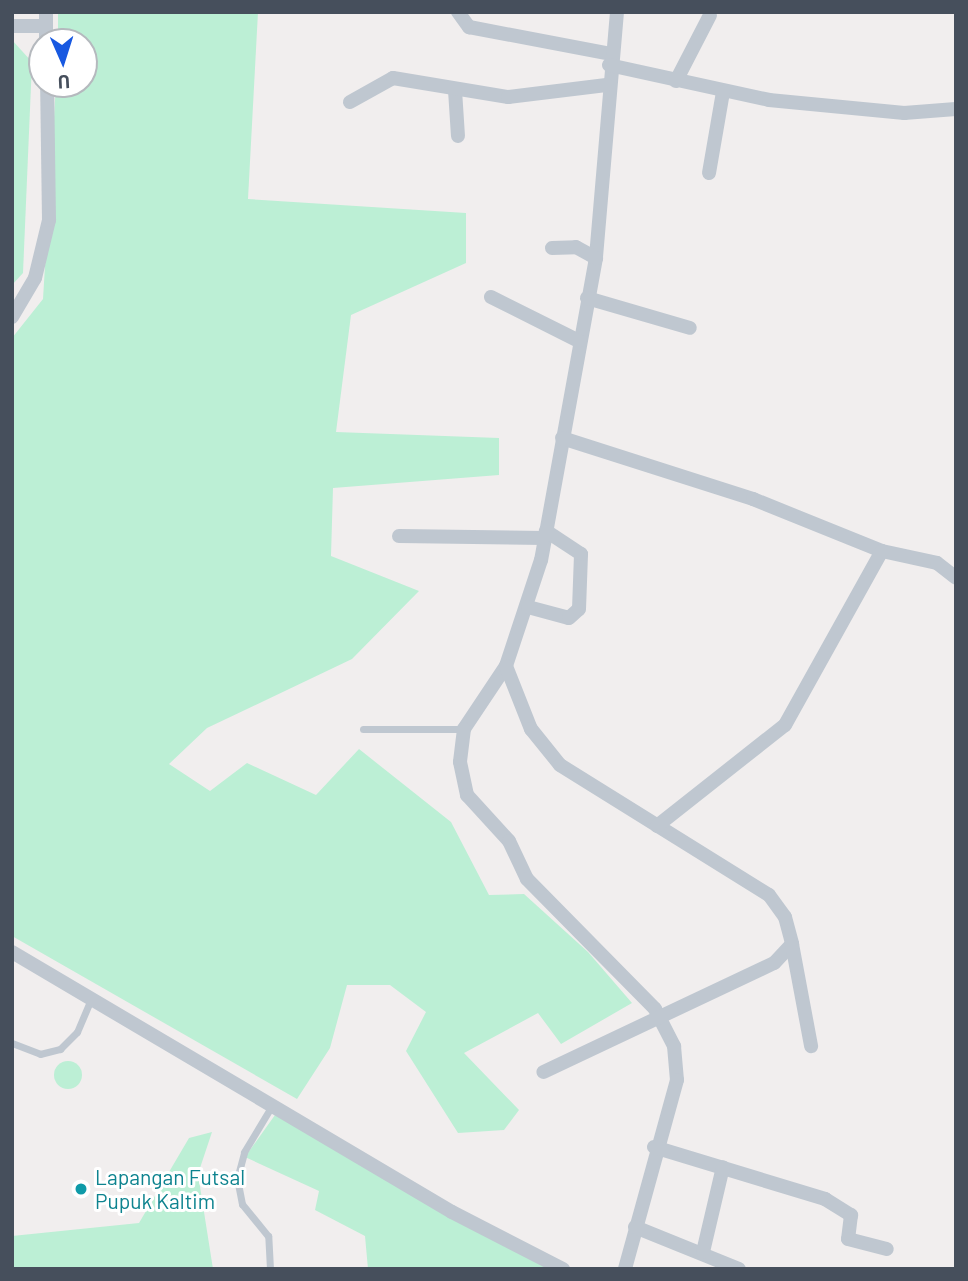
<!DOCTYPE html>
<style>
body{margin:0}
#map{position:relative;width:968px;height:1281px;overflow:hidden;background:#f1eeee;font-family:Barlow,sans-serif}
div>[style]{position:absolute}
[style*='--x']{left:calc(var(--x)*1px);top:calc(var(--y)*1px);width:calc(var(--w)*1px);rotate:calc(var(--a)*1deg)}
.green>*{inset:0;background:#bcefd5}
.round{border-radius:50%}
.service>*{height:7px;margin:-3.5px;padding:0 3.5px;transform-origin:3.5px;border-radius:3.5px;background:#bfc7d0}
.minor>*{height:14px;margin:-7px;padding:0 7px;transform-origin:7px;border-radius:7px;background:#bfc7d0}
.dots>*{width:19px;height:19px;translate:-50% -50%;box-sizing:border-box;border:4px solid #fff;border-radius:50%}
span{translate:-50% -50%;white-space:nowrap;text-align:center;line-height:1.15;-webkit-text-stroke:6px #fff;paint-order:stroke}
.culture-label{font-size:21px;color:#0d838f}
.left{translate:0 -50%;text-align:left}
.frame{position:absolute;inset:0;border:14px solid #464f5c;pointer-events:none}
.north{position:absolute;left:28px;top:28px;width:70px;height:70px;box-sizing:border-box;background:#fff;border:2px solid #b5b9be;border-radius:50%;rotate:177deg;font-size:19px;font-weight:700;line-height:28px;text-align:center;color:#464f5c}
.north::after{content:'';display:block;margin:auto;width:24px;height:32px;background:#1859e1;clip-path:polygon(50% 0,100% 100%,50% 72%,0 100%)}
</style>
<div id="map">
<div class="green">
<div style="clip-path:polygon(58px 12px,258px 12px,248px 199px,466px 213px,466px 263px,351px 315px,336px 432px,499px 438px,499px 475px,333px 488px,331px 556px,419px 591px,352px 659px,207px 728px,169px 764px,210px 791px,247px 763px,316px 795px,359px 749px,451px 822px,489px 895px,524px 894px,588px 952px,632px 1003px,561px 1044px,538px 1013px,464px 1053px,519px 1110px,504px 1130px,458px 1133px,406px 1051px,426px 1012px,390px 985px,347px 985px,330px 1048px,297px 1099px,12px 936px,12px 338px,43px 299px,56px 84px,84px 84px,84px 42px,58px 42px)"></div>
<div style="clip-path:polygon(12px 40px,32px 62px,23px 273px,12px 285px)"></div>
<div class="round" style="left:54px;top:1061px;width:28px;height:28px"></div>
<div style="clip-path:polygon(275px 1115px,550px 1269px,368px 1269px,365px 1236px,315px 1210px,319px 1191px,245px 1157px)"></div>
<div style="clip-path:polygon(212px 1132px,198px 1174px,213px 1269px,12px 1269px,12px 1236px,139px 1223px,189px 1138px)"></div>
</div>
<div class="service">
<div style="--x:363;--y:729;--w:101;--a:0"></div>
<div style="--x:12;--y:1043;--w:30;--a:21"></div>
<div style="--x:40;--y:1054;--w:21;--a:-14"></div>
<div style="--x:60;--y:1049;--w:24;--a:-45"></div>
<div style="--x:77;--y:1032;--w:36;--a:-67"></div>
<div style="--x:270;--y:1269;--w:33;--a:-93"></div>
<div style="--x:268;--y:1236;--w:41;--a:-129.1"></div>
<div style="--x:242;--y:1204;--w:25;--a:-101"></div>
<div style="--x:237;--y:1179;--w:28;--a:-75"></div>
<div style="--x:244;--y:1152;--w:56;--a:-58.9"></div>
</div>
<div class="minor">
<div style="--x:46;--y:12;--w:30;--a:90"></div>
<div style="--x:458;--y:12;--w:19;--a:54"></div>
<div style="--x:469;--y:27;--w:144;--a:10.8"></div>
<div style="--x:617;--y:12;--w:247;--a:94.9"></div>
<div style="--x:596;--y:258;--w:307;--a:100.3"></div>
<div style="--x:541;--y:560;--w:112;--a:108.3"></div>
<div style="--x:506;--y:666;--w:76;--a:123.7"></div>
<div style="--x:464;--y:729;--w:33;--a:97"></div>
<div style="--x:460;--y:762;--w:34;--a:78"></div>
<div style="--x:467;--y:795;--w:62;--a:47.6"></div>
<div style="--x:509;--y:841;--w:42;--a:64.7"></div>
<div style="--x:527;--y:879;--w:182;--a:45.4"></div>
<div style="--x:655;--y:1009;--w:42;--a:62.8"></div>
<div style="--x:674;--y:1046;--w:34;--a:85"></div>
<div style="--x:677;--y:1080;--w:196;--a:105.4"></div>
<div style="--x:12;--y:26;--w:34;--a:0"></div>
<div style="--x:609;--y:65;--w:164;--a:12.3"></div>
<div style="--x:769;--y:100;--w:136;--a:5.5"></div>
<div style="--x:904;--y:113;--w:52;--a:-4.4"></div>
<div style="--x:676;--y:81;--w:74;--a:-62.7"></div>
<div style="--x:455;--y:90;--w:46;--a:86.3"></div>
<div style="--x:350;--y:102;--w:49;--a:-29.2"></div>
<div style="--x:393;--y:78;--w:117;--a:9.4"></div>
<div style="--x:508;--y:97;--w:99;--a:-7"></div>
<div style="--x:709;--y:173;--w:82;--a:-80.2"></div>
<div style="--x:552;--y:248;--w:24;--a:-2"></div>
<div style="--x:576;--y:247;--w:23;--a:29"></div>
<div style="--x:491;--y:297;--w:98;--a:26.6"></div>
<div style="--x:587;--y:298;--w:107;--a:16.2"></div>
<div style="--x:12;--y:317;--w:45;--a:-59.5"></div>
<div style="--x:35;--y:278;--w:60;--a:-76.4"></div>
<div style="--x:49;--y:220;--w:136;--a:-90.8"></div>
<div style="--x:562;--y:438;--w:201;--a:17.7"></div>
<div style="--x:753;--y:499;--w:139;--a:22"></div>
<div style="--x:882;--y:551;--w:56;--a:12.3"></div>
<div style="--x:937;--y:563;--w:24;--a:38"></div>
<div style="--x:399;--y:536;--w:145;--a:0.8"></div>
<div style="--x:528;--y:607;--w:42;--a:15"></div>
<div style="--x:569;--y:618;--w:13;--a:-42"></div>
<div style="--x:579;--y:609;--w:55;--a:-87.9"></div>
<div style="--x:581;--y:554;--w:42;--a:-146.7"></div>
<div style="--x:506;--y:666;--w:68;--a:68.4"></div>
<div style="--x:531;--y:729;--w:46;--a:51.1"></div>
<div style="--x:560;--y:765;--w:246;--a:31.9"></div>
<div style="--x:769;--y:895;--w:27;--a:54"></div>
<div style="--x:785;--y:917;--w:28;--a:75"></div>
<div style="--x:792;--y:944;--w:26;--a:133"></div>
<div style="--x:774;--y:963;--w:255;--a:154.7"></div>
<div style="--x:657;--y:826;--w:163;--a:-38.3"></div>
<div style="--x:785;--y:725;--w:199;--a:-60.9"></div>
<div style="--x:792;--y:944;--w:104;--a:79.4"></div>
<div style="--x:12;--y:952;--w:511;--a:30.58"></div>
<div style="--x:452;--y:1212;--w:125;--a:27.2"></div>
<div style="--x:654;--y:1147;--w:179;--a:16.9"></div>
<div style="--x:825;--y:1199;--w:31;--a:32"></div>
<div style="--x:851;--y:1215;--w:24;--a:97"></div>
<div style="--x:848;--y:1239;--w:40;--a:14.4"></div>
<div style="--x:635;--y:1227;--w:112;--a:22"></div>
<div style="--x:703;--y:1252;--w:87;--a:-76.8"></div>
</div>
<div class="dots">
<div style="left:81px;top:1189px;background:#0f9aa8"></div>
</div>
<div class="culture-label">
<span class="left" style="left:95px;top:1189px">Lapangan Futsal<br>Pupuk Kaltim</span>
</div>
<div class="frame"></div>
<div class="north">U</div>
</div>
